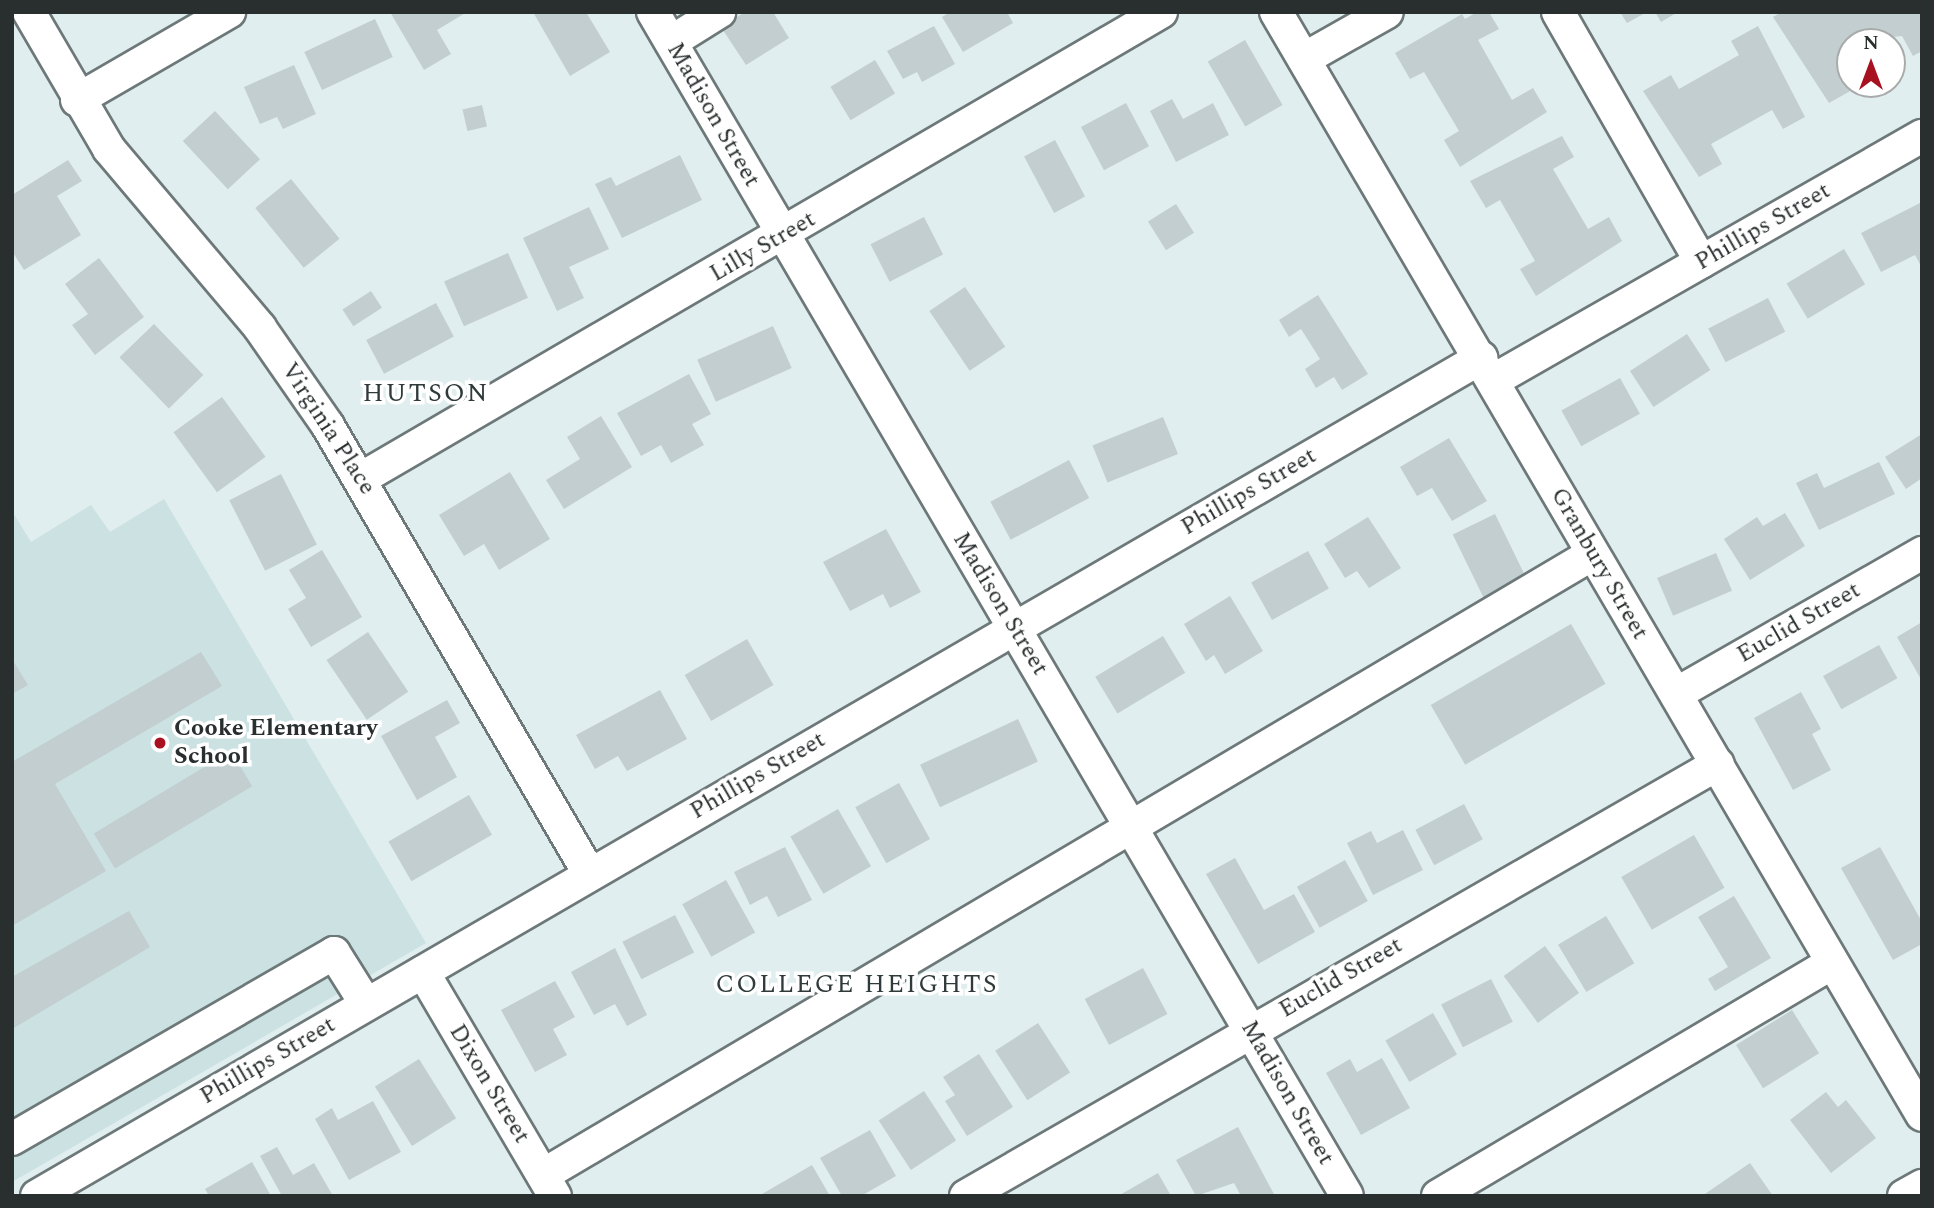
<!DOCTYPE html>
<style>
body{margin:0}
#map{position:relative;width:1934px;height:1208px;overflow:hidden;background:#e1eeef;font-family:Spectral,serif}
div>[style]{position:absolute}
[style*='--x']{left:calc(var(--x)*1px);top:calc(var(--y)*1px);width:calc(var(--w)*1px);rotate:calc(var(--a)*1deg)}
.built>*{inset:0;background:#cbe1e2}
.building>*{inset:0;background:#c2ced0;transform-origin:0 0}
.roads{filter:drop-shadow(2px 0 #6d7879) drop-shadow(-2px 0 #6d7879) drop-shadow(0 2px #6d7879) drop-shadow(0 -2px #6d7879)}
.minor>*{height:32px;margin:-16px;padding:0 16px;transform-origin:16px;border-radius:16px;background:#fff}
.dots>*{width:19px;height:19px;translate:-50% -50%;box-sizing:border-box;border:4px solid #fff;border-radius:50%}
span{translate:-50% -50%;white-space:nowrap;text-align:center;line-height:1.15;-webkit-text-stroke:7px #fff;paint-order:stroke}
.street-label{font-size:24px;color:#292e2e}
.poi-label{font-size:24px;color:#292e2e;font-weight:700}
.left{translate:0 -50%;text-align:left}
.neighbourhood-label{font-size:26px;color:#303a3b;letter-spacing:2px}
.frame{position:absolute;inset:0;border:14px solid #292e2e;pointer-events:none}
.north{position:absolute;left:1836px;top:28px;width:70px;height:70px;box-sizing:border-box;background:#fff;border:2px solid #a9abab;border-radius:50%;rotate:0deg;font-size:19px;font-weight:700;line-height:28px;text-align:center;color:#292e2e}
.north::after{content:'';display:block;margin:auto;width:24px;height:32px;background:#a81120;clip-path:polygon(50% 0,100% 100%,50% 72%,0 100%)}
</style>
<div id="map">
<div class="built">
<div style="clip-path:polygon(164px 499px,426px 943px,12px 1182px,12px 511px,31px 542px,91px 505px,110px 532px)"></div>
</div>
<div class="building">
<div style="clip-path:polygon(390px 12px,467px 12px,437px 30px,451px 54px,424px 70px)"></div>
<div style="clip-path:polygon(533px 12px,586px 12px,610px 52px,570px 76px)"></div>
<div style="clip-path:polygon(745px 12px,773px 12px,789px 38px,746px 65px,721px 27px)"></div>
<div style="clip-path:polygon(950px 12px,1007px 12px,1013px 23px,963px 52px,942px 17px)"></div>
<div style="clip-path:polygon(1477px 12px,1489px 12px,1499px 29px,1478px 40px,1512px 100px,1533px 88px,1547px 112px,1460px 167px,1444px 140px,1459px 131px,1424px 72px,1410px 79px,1395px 53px,1462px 14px,1465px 19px)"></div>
<div style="clip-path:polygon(1620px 12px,1647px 12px,1627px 23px)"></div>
<div style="clip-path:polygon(1655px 12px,1678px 12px,1661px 22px)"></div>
<div style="clip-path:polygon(1782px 12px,1922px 12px,1922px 51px,1913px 56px,1902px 36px,1850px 42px,1850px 66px,1841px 71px,1852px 90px,1829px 103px,1773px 17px)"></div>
<div style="left:375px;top:19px;width:42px;height:78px;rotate:65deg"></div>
<div style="clip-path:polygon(934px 26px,955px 64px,922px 82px,917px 72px,903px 79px,887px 51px)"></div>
<div style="clip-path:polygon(1758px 26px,1805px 117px,1783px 129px,1772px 110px,1711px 144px,1722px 164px,1699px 177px,1643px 91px,1671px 75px,1679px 89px,1739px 55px,1731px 41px)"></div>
<div style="left:1245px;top:40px;width:75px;height:43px;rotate:60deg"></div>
<div style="left:875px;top:60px;width:39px;height:52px;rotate:59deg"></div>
<div style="clip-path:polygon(294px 65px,316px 114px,283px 129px,277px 117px,260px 124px,244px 87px)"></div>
<div style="clip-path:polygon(1172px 99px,1183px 119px,1213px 103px,1229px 135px,1176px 162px,1150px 111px)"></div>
<div style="left:1126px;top:103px;width:49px;height:51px;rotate:62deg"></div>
<div style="left:482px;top:105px;width:22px;height:20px;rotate:77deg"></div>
<div style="left:215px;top:111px;width:66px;height:44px;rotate:47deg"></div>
<div style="clip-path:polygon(1562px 136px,1574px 157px,1553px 169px,1588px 229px,1609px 217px,1622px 241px,1536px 296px,1520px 269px,1535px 261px,1500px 200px,1486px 208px,1470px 181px)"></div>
<div style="left:1055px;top:140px;width:64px;height:35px;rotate:62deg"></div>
<div style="clip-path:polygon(680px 155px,702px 200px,622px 238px,595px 184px,611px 177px,616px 186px)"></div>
<div style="clip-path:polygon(68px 160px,82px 181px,57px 196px,81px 235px,24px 270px,12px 251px,12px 195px)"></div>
<div style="left:291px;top:179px;width:77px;height:46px;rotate:51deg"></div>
<div style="clip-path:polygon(1922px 202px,1922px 268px,1915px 255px,1881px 272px,1861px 233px)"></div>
<div style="left:1176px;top:204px;width:34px;height:33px;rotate:58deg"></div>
<div style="clip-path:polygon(589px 207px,609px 249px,569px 267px,584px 298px,557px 311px,523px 238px)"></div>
<div style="left:924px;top:217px;width:42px;height:60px;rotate:63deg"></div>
<div style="left:1844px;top:249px;width:41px;height:67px;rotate:59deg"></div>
<div style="left:508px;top:253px;width:49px;height:70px;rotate:66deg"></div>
<div style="clip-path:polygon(99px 258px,144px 317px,95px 355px,72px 325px,88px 314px,65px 284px)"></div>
<div style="left:965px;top:287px;width:72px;height:43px;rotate:56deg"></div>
<div style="left:371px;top:291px;width:20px;height:34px;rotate:57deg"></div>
<div style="clip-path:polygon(1318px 295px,1368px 374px,1342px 390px,1334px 377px,1316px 388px,1305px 369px,1320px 359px,1301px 329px,1289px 337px,1279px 320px)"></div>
<div style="left:1768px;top:298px;width:38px;height:67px;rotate:63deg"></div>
<div style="left:436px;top:303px;width:38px;height:79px;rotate:62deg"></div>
<div style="left:154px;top:324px;width:71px;height:48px;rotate:46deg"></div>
<div style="left:773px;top:326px;width:46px;height:83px;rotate:66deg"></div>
<div style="left:1687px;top:334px;width:43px;height:68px;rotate:57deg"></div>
<div style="clip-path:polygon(689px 374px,711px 414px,692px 424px,704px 445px,671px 463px,661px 445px,641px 456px,617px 413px)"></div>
<div style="left:1620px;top:378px;width:41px;height:67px;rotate:61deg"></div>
<div style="left:222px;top:397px;width:74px;height:60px;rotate:54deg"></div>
<div style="clip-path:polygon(601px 416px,632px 467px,564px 509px,546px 480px,580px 459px,567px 437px)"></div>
<div style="left:1163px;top:417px;width:40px;height:76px;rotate:68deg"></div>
<div style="clip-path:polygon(1922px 434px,1922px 478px,1906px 489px,1885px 457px)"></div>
<div style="clip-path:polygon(1449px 438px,1487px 501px,1452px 521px,1432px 488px,1417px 496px,1400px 467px)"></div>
<div style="left:1069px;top:460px;width:43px;height:89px;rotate:62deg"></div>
<div style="clip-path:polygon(1879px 462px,1895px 494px,1819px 530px,1796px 483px,1817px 473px,1824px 488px)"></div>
<div style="clip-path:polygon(510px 472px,550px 539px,499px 570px,484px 544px,464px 556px,439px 515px)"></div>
<div style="left:281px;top:474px;width:79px;height:58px;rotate:63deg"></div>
<div style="clip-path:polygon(1785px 513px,1805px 546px,1750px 580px,1724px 539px,1757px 517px,1763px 526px)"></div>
<div style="left:1495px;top:514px;width:74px;height:47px;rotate:64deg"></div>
<div style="clip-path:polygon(1368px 517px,1401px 568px,1369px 588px,1357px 571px,1345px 578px,1324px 544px)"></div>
<div style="clip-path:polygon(886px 529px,921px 592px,890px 608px,883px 594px,850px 611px,823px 562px)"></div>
<div style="clip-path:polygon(322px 550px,362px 617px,311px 647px,288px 609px,306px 598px,289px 570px)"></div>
<div style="left:1308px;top:551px;width:43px;height:65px;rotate:61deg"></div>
<div style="left:1716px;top:553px;width:41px;height:64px;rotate:67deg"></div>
<div style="clip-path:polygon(1230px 596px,1263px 651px,1225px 674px,1214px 655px,1206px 661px,1184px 624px)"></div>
<div style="clip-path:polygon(1922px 622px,1922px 681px,1897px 637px)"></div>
<div style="left:1571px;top:624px;width:69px;height:162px;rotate:60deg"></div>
<div style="left:368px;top:632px;width:72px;height:50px;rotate:56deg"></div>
<div style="left:1163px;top:636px;width:43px;height:79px;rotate:59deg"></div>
<div style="left:747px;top:639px;width:53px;height:72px;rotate:60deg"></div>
<div style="left:1879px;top:645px;width:38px;height:64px;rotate:61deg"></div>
<div style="clip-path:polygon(201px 652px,222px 686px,55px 784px,106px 871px,12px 926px,12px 762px)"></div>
<div style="clip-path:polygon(12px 659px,28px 685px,12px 694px)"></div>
<div style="clip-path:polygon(660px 690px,687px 739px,627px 771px,618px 756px,595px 769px,576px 735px)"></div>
<div style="clip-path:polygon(1801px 692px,1821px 729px,1812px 734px,1831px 770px,1793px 790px,1754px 718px)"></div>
<div style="clip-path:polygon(447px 700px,460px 723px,435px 737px,457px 777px,417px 800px,381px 736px)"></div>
<div style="left:1018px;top:719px;width:47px;height:108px;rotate:65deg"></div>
<div style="left:231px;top:751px;width:41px;height:160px;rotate:59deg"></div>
<div style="left:899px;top:783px;width:64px;height:50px;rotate:61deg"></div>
<div style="left:469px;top:795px;width:46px;height:93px;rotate:60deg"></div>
<div style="left:1464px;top:804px;width:40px;height:55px;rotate:62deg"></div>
<div style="left:838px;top:809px;width:66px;height:55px;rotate:60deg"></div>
<div style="clip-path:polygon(1403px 830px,1423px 870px,1373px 895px,1347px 843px,1371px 831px,1377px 843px)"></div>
<div style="left:1694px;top:835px;width:61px;height:84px;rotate:60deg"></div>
<div style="clip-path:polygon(785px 847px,812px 900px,778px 917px,767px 896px,750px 905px,734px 872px)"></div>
<div style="clip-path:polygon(1880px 847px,1922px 922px,1922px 944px,1893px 960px,1841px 868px)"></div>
<div style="clip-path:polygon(1235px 858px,1264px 910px,1294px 894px,1315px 932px,1258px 964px,1206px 874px)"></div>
<div style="left:1345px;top:860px;width:47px;height:55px;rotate:61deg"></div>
<div style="left:726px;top:880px;width:60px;height:50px;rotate:61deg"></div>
<div style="clip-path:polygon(1734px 896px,1771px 958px,1715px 991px,1708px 979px,1728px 967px,1698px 917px)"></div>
<div style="clip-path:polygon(129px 911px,150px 947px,12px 1029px,12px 977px)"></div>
<div style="left:675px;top:915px;width:42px;height:59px;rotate:63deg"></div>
<div style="left:1606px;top:916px;width:55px;height:56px;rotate:59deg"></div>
<div style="left:1545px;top:946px;width:58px;height:51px;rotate:54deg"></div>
<div style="clip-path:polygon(615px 948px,647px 1015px,627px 1026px,615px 1004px,594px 1015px,571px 972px)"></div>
<div style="left:1143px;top:968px;width:52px;height:66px;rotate:62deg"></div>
<div style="left:1491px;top:979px;width:48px;height:56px;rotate:63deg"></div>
<div style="clip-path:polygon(555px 981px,575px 1017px,553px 1029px,567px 1055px,535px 1072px,501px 1010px)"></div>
<div style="left:1792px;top:1010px;width:51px;height:66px;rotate:58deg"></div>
<div style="left:1433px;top:1013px;width:48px;height:55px;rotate:60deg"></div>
<div style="left:1038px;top:1023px;width:59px;height:51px;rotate:57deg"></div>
<div style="clip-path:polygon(979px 1054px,1013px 1107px,967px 1136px,945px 1101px,955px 1095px,943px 1077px)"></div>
<div style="clip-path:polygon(1382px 1058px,1410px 1108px,1361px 1135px,1326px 1073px,1350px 1059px,1357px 1072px)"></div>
<div style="left:419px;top:1059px;width:70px;height:52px;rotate:58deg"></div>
<div style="left:924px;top:1091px;width:59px;height:54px;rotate:57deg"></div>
<div style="clip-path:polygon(1826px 1092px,1838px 1107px,1846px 1100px,1876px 1138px,1831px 1173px,1790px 1120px)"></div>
<div style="clip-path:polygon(373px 1101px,401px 1152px,349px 1180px,315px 1119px,332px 1108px,338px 1120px)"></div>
<div style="clip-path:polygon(1238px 1127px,1275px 1196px,1241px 1196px,1234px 1183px,1196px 1196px,1176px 1160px)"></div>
<div style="clip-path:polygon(870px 1130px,896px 1176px,861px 1196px,842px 1196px,820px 1158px)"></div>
<div style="clip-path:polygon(277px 1147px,293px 1175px,314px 1163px,333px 1196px,282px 1196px,260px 1156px)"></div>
<div style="clip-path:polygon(252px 1162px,271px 1196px,209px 1196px,205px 1189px)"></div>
<div style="clip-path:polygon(1750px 1163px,1773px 1196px,1702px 1196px)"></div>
<div style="clip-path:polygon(812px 1165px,830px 1196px,764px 1196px,762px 1194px)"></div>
<div style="clip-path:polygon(1158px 1173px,1171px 1196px,1118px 1196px)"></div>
</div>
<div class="roads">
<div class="minor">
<div style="--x:29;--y:12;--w:159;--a:59.7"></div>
<div style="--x:109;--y:149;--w:234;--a:49.8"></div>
<div style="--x:260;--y:328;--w:119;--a:55.2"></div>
<div style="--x:328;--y:426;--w:518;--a:59.72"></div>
<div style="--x:653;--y:12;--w:1372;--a:59.62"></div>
<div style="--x:1276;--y:12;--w:1278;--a:59.64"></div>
<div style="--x:1558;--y:12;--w:288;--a:60.2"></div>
<div style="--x:671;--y:42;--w:57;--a:-32"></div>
<div style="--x:1304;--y:59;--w:95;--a:-29.5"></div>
<div style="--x:77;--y:100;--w:176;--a:-30.1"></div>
<div style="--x:1494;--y:380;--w:493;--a:-29.7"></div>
<div style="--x:362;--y:478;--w:925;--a:-30.25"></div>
<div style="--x:1676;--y:694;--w:284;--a:-29.8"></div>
<div style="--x:423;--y:972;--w:260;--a:59.5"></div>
<div style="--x:12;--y:1139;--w:372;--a:-30"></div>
<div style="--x:334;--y:953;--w:60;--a:57.9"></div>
<div style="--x:543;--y:1175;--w:1218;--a:-30.61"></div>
<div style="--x:37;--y:1196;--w:1670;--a:-30.13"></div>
<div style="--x:966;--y:1196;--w:867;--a:-29.88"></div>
<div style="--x:1438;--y:1196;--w:458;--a:-30.6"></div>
<div style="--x:1904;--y:1196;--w:21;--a:-29"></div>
</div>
</div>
<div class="dots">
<div style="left:160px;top:743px;background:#a81120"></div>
</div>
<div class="street-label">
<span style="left:713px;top:115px;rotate:60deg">Madison Street</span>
<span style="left:1763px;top:227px;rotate:-30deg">Phillips Street</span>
<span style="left:763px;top:247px;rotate:-30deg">Lilly Street</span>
<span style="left:328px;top:429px;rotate:57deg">Virginia Place</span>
<span style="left:1249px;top:492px;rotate:-30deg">Phillips Street</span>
<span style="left:1599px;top:564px;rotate:60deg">Granbury Street</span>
<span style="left:1000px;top:604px;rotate:59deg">Madison Street</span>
<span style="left:1799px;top:623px;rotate:-30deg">Euclid Street</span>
<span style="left:758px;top:776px;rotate:-30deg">Phillips Street</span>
<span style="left:1341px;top:978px;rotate:-30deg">Euclid Street</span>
<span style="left:268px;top:1061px;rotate:-30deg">Phillips Street</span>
<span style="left:489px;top:1084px;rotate:59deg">Dixon Street</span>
<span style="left:1287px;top:1093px;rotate:60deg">Madison Street</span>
</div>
<div class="poi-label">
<span class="left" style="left:174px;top:743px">Cooke Elementary<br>School</span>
</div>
<div class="neighbourhood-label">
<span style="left:426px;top:394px">HUTSON</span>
<span style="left:857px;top:985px">COLLEGE HEIGHTS</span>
</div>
<div class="frame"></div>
<div class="north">N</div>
</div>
